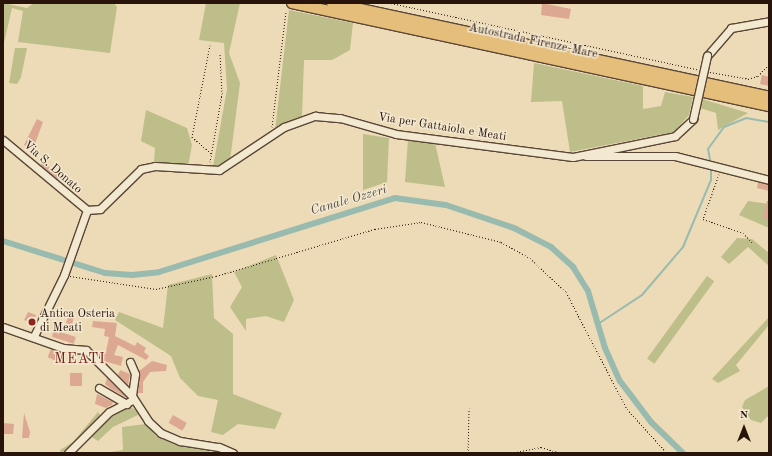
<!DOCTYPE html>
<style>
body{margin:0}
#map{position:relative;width:772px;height:456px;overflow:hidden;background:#eddbb7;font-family:"Old Standard TT",serif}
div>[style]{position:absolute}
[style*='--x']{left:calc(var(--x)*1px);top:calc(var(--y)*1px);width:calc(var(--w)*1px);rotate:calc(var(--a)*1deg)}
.green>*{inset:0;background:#bebe8a;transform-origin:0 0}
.stream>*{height:2px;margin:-1px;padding:0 1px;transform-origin:1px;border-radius:1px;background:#99bbaf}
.canal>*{height:6px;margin:-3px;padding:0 3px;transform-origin:3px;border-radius:3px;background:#99bbaf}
.building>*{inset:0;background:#dda892;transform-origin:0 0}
.path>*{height:1px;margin-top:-0.5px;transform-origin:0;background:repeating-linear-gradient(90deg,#29140b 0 1px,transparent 0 3px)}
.roads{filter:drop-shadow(1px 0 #5a4636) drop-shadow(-1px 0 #5a4636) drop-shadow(0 1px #5a4636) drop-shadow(0 -1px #5a4636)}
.minor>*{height:7px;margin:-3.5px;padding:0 3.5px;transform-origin:3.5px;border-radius:3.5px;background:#f3e8d0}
.highway>*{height:10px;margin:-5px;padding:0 5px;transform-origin:5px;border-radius:5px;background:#e6be7c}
.bridges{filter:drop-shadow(1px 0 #5a4636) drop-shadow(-1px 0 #5a4636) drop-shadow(0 1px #5a4636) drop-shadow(0 -1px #5a4636)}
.minor-bridge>*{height:7px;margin:-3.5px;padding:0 3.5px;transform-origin:3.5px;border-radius:3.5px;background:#f3e8d0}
.dots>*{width:11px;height:11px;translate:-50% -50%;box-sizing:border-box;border:2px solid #f3e8d0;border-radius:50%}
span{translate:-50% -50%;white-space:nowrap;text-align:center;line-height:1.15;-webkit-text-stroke:3px #f3e8d0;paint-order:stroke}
.street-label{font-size:12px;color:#29140b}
.poi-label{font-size:12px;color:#29140b}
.left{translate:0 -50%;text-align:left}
.water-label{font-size:13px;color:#504e44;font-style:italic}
.quarter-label{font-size:14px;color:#7a1f14;letter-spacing:1px}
.frame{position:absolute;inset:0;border:4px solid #29140b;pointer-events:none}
.north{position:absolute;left:724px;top:408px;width:40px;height:40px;-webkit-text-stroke:3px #f3e8d0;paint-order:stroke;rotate:0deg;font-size:11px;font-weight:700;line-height:16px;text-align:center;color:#29140b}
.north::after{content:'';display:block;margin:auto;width:14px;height:18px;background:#29140b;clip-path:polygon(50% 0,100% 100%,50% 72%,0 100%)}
</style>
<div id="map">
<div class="green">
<div style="clip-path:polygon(3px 3px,27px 8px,34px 3px,114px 3px,117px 7px,110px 53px,18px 42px,23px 11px,12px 8px,3px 47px)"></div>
<div style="clip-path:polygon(206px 3px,240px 3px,229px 53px,240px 83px,230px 161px,213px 167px,227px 89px,224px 43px,199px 40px)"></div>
<div style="clip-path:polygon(289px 10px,353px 23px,350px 50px,332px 60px,304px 60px,302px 116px,275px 130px)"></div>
<div style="clip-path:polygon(15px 48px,27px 48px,21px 77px,17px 84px,9px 83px)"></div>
<div style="clip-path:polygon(534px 63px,643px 86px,643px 109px,661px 106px,665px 92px,693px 97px,689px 115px,674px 132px,570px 152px,562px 101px,531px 102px)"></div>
<div style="clip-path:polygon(702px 99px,748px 113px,718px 130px,716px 113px,700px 108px)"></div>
<div style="clip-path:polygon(146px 110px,187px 128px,192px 145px,188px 167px,154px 162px,155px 148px,141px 141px)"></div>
<div style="clip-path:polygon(363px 134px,389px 138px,387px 182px,363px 190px)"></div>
<div style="clip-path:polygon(408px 139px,435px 143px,445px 187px,405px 182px)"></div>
<div style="clip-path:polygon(748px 201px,769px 204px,769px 228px,739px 215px)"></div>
<div style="clip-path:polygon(737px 238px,752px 239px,769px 253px,769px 266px,748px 247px,729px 264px,721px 257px)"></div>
<div style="clip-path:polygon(276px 255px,294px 300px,284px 322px,266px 316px,246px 319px,246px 331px,230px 307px,242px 287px,234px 272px)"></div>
<div style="clip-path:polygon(212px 274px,214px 318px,233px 334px,233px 394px,282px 413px,275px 429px,238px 424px,223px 435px,211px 432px,218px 400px,198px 396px,180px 378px,171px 356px,115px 320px,119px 312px,163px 328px,168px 285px)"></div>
<div style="left:707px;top:276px;width:9px;height:102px;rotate:36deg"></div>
<div style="clip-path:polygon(769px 317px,769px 325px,736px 365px,740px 371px,718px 383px,712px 379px)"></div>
<div style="clip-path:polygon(769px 386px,769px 415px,761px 423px,751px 420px,742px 407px,745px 400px)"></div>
<div style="clip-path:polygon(129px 405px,140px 414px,113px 427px,98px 441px,90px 436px,72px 453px,61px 453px,60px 450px,73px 442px,98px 412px,105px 422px)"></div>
<div style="clip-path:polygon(146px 424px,156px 436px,175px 445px,211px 448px,209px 453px,105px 453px,123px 450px,122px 427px)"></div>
</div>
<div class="stream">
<div style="--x:710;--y:160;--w:11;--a:-100"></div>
<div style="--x:708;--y:149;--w:27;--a:-54"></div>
<div style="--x:724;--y:127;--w:24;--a:-22"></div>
<div style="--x:746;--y:118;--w:23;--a:10"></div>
<div style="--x:598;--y:324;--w:53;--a:-33.4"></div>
<div style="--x:642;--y:295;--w:63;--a:-49.5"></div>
<div style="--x:683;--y:247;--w:73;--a:-67.3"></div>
<div style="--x:711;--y:180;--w:10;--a:-90"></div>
</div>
<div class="canal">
<div style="--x:3;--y:241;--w:107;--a:17.4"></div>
<div style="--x:105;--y:273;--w:27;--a:4"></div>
<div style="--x:132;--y:275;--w:27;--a:-6"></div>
<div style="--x:159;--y:272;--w:247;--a:-17.4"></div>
<div style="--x:395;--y:198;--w:51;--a:7.8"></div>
<div style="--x:446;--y:205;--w:72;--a:18.7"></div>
<div style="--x:514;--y:228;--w:42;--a:27.2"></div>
<div style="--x:551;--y:247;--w:30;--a:42"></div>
<div style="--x:573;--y:267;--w:28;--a:58"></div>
<div style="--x:588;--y:291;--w:59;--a:73.4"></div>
<div style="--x:605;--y:348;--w:36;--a:66"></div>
<div style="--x:620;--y:381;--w:51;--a:52.9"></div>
<div style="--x:651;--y:422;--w:45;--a:44.1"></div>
</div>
<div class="building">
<div style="clip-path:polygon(542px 3px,571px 9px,569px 19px,541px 15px)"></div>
<div style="clip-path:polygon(762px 75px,769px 77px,769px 86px,760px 84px)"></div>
<div style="clip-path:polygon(37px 119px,43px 122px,33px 149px,24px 145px)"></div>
<div style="left:43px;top:162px;width:22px;height:4px;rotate:39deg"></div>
<div style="clip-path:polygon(758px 182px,769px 185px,769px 191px,757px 188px)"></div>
<div style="clip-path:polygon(767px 201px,769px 201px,769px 219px,763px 218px)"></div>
<div style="clip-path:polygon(28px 312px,36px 315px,33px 324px,24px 320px)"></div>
<div style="clip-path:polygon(69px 314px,74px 316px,72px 325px,66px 323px)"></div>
<div style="clip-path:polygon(93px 321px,117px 323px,115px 336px,135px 346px,137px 342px,146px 348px,144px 352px,149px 356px,146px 360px,118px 345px,114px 355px,123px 357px,121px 366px,104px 361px,94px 351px,106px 352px,109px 337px,104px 336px,105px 329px,92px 327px)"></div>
<div style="left:54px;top:330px;width:23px;height:7px;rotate:18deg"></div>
<div style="left:51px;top:349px;width:11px;height:9px;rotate:22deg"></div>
<div style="clip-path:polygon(152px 361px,167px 365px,166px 371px,150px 372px,143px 382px,143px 393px,138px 393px,139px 371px)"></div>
<div style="clip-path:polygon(120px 370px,130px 374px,128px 385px,118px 375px)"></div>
<div style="left:70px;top:373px;width:12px;height:13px"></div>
<div style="clip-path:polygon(107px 378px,127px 398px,110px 388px,105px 384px)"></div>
<div style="clip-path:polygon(97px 394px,113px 402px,112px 405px,106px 408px,95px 404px)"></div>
<div style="clip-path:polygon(24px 413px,30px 432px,29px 438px,22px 438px)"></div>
<div style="left:173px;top:415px;width:16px;height:9px;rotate:30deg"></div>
<div style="clip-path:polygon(3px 423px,14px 424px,13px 434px,3px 434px)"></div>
</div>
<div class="path">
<div style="--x:391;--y:3;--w:313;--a:12.2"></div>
<div style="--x:210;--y:45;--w:94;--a:101.1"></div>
<div style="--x:192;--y:137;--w:25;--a:40"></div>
<div style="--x:710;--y:72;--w:39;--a:10"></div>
<div style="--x:748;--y:79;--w:10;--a:-17"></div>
<div style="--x:758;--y:76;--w:16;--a:-47"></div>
<div style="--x:272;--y:127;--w:117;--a:-83.1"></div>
<div style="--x:210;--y:162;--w:69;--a:-80"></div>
<div style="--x:222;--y:94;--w:41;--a:-92.8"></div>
<div style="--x:719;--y:174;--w:48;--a:109.6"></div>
<div style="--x:703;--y:219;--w:42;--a:19.3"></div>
<div style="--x:743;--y:233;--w:14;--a:45"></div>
<div style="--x:70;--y:276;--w:87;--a:8.6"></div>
<div style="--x:156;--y:289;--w:61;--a:-12.2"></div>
<div style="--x:216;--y:276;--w:166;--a:-16.5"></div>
<div style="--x:375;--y:229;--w:47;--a:-8.7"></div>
<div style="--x:421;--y:222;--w:82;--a:14"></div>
<div style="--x:501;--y:242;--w:33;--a:29"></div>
<div style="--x:530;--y:258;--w:50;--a:43.4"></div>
<div style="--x:566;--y:292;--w:132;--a:62.5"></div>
<div style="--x:627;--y:409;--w:59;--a:47.7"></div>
<div style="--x:468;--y:453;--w:45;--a:-88.7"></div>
<div style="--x:511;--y:453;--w:31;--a:-11"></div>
<div style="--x:541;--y:447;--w:21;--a:17"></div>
</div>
<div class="roads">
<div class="minor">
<div style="--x:707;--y:56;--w:37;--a:-49"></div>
<div style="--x:731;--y:28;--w:39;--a:-10"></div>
<div style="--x:3;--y:140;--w:109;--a:39.8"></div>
<div style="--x:586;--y:156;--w:89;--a:0"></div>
<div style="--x:675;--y:156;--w:97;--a:14.3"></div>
<div style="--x:3;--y:327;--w:64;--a:19.3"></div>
<div style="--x:63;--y:348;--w:23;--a:5"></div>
<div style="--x:86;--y:350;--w:65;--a:45"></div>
<div style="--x:132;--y:396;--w:30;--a:57"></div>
<div style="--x:148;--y:421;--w:18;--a:43"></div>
<div style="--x:161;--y:433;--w:21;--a:23"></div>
<div style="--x:180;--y:441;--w:39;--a:9"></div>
<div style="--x:219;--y:447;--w:15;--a:23"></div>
<div style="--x:34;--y:336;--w:68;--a:-63.8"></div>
<div style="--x:64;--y:275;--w:69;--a:-70.5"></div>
<div style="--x:87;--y:210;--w:13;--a:-4"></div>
<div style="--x:100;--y:209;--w:57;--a:-44.3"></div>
<div style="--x:141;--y:169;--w:14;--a:-12"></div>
<div style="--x:155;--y:166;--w:64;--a:3.6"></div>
<div style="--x:219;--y:170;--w:78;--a:-33.5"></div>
<div style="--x:284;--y:127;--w:33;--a:-20"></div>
<div style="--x:315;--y:116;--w:25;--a:5"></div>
<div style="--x:340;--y:118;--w:58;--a:15.9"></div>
<div style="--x:396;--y:134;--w:178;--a:7.4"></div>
<div style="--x:573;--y:157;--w:104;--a:-11.6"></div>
<div style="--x:675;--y:136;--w:25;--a:-43"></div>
<div style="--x:130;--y:362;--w:13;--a:67"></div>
<div style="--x:135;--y:374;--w:22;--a:98"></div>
<div style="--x:99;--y:388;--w:32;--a:30"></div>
<div style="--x:68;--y:453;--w:58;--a:-45"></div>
<div style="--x:109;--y:412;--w:27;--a:-27"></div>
</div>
<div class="highway">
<div style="--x:292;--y:3;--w:488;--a:12.2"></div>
<div style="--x:332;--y:3;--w:447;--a:12.1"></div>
</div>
</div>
<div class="bridges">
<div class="minor-bridge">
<div style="--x:693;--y:119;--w:65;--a:-77.5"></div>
</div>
</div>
<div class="dots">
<div style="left:32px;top:322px;background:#8f2418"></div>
</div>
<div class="street-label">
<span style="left:533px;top:42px;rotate:12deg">Autostrada Firenze-Mare</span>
<span style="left:442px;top:128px;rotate:9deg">Via per Gattaiola e Meati</span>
<span style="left:52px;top:168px;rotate:41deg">Via S. Donato</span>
</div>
<div class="poi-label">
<span class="left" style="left:40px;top:322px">Antica Osteria<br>di Meati</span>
</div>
<div class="water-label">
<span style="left:349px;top:201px;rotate:-16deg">Canale Ozzeri</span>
</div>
<div class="quarter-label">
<span style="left:80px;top:359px">MEATI</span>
</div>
<div class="frame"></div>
<div class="north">N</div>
</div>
